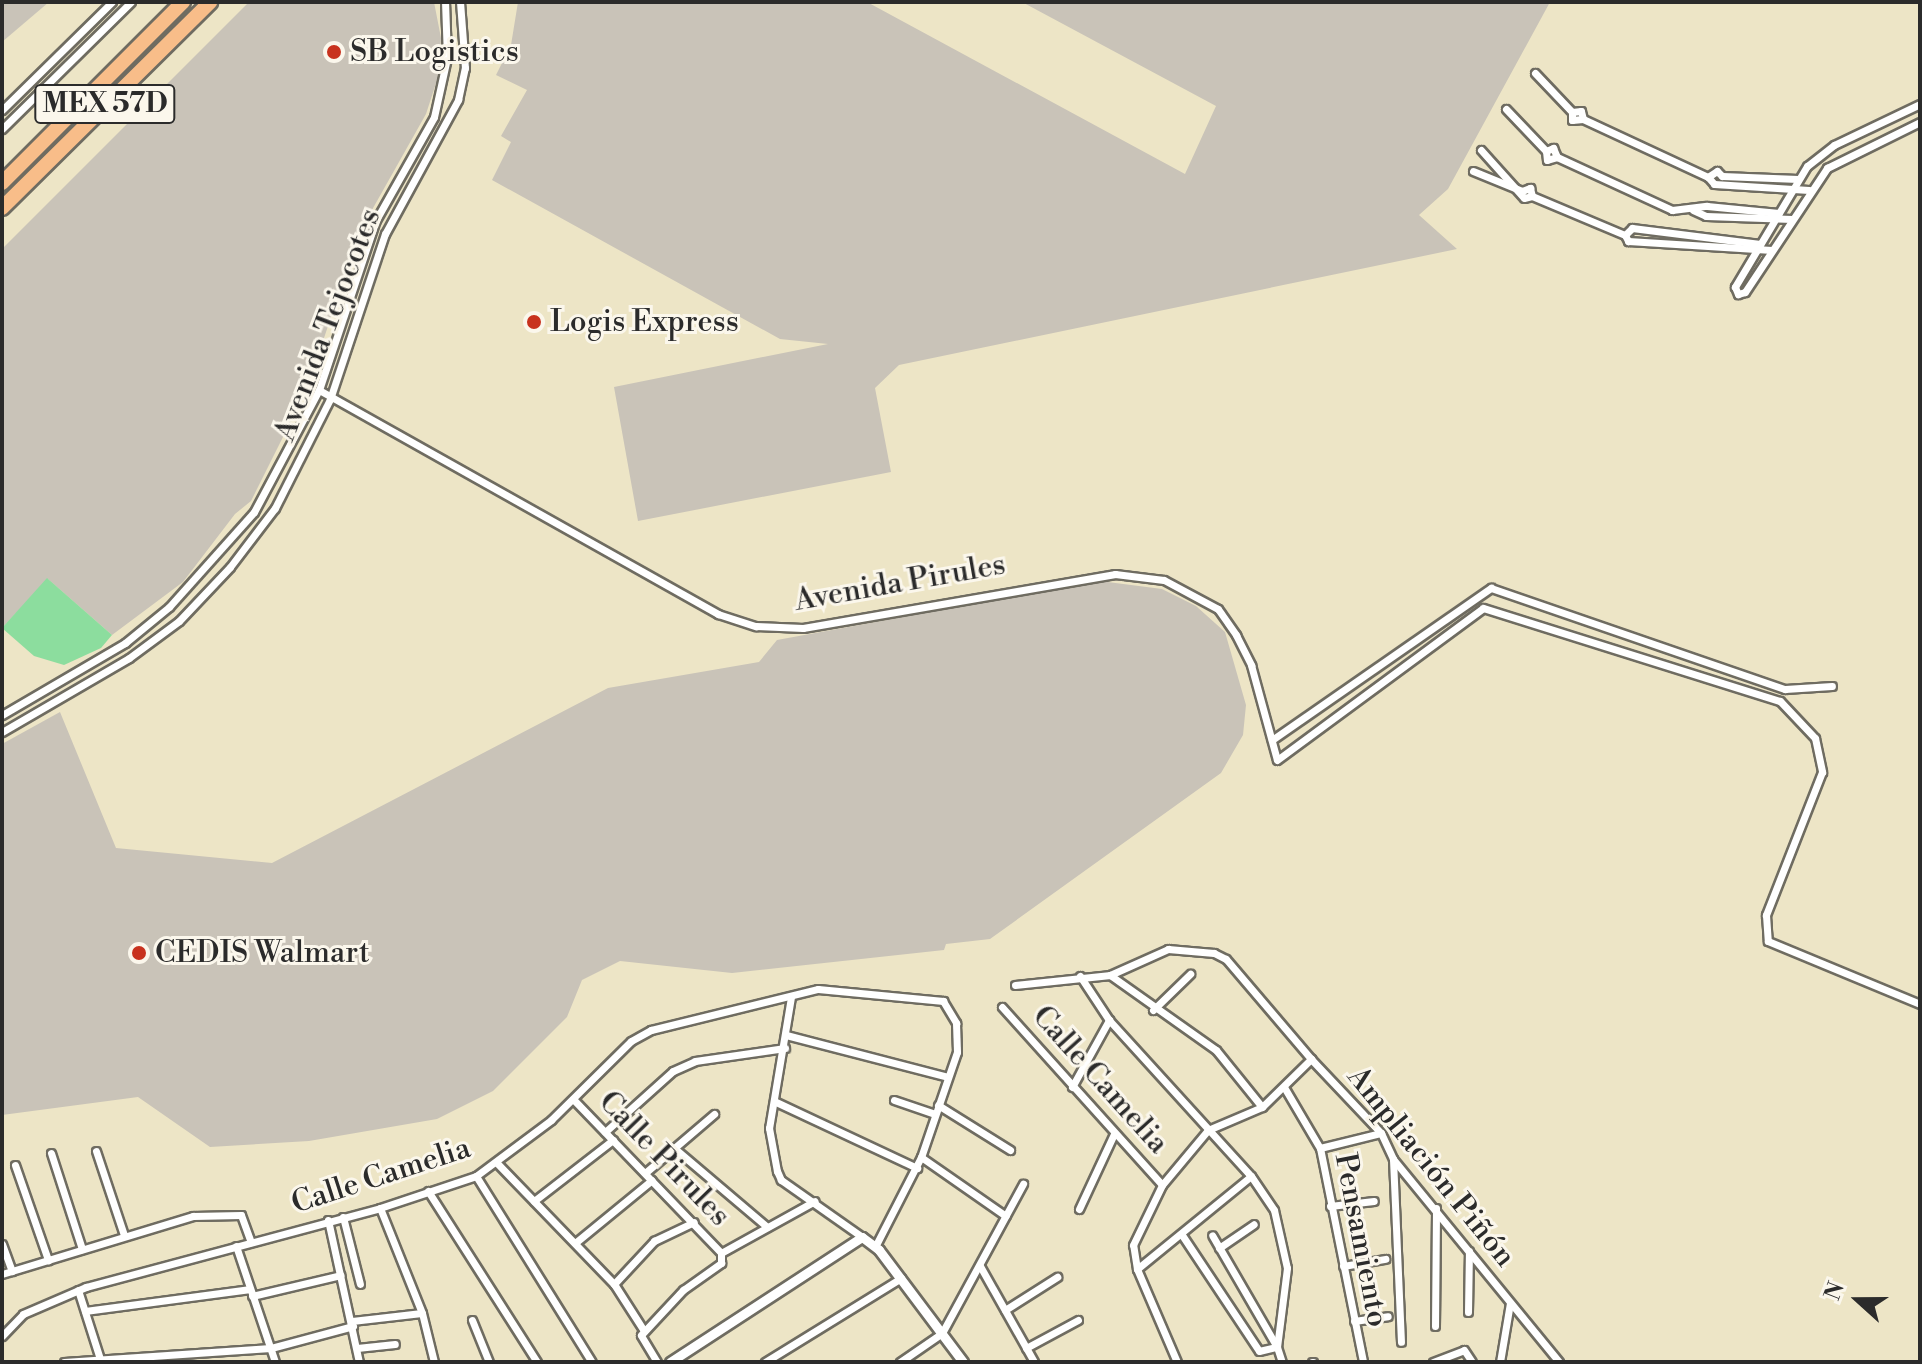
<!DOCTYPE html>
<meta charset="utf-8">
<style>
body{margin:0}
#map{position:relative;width:1922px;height:1364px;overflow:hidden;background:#ede5c6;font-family:"Libre Bodoni",serif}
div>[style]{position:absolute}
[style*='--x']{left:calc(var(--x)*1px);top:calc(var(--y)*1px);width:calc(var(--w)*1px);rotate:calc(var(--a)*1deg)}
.industrial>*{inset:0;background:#c9c3b8}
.green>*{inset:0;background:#8cdd9e}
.roads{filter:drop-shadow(2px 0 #6f6c61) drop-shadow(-2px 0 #6f6c61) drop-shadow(0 2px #6f6c61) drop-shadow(0 -2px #6f6c61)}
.minor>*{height:7px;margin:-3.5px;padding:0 3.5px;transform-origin:3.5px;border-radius:3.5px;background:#fff}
.tertiary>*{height:9px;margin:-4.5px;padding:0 4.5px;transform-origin:4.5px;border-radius:4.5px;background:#fff}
.motorway>*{height:14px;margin:-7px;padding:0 7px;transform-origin:7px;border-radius:7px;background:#f8bd89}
.dots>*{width:22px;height:22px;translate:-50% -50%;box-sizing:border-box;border:4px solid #fbf7ec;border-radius:50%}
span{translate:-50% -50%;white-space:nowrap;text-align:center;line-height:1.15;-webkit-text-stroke:6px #fbf7ec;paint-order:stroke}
.shield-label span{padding:2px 6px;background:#fbf7ec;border:2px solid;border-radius:6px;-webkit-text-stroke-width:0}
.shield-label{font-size:28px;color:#2b2b2b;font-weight:700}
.poi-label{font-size:30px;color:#2b2b2b}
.left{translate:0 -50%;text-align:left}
.street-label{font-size:30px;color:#2b2b2b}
.frame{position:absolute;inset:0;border:4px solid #2b2b2b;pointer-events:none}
.north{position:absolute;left:1818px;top:1260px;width:80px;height:80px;-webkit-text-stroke:6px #fbf7ec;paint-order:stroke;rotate:291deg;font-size:22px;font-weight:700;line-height:32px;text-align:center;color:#2b2b2b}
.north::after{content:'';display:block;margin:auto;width:28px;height:36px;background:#2b2b2b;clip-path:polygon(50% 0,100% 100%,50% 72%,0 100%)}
</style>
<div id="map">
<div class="industrial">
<div style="clip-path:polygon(2px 2px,49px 2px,2px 42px)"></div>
<div style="clip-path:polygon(249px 2px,434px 2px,441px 38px,439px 74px,426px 114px,359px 233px,307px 389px,251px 501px,235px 514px,183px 582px,112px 635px,48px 579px,2px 628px,2px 249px)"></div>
<div style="clip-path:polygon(518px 2px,867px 2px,1185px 174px,1216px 106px,1022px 2px,1550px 2px,1448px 189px,1419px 215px,1457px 249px,899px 365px,875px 388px,891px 472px,638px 521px,614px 387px,828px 344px,780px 339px,492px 180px,511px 142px,501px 136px,527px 90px,496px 75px,511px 45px)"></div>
<div style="clip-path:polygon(1100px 581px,1162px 589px,1196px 606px,1225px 632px,1246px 705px,1243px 735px,1221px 773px,990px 939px,946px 944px,944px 950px,732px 973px,620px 961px,582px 980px,567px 1017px,493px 1091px,437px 1119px,309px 1141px,210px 1147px,138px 1097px,2px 1115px,2px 744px,60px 712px,116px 848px,272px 863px,608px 688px,759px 662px,777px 640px)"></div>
</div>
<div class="green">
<div style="clip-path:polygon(47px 578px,112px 635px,101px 648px,64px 665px,34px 656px,2px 628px)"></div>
</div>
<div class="roads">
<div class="minor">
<div style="--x:1535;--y:73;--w:54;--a:46.5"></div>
<div style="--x:1572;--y:112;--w:8;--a:90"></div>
<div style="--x:1572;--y:120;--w:11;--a:-5"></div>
<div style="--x:1920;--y:104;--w:95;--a:154.5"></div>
<div style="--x:1834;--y:145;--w:34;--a:142"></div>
<div style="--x:1807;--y:166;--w:141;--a:120.8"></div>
<div style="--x:1735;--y:287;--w:8;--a:67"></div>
<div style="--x:1738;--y:294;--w:7;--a:-16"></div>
<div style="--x:1745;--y:292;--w:149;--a:-56.5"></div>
<div style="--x:1827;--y:168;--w:104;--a:-26.3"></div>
<div style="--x:1506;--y:109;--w:58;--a:46.4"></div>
<div style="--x:1546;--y:151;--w:9;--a:84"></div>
<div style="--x:1547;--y:160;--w:10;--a:-17"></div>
<div style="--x:2;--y:110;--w:154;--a:-44.5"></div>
<div style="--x:1572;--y:112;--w:9;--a:-6"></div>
<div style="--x:1581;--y:111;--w:8;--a:76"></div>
<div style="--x:1583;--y:119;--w:138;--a:24.9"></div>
<div style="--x:1708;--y:177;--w:9;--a:49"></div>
<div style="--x:1714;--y:184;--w:95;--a:3.6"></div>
<div style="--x:2;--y:129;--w:181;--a:-44.6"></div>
<div style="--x:1481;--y:150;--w:64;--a:48.1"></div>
<div style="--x:1524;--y:198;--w:8;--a:-14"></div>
<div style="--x:1532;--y:196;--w:101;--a:22.8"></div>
<div style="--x:1625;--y:235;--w:7;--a:63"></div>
<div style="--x:1628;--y:241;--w:144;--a:3.6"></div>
<div style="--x:1546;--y:151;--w:8;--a:-23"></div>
<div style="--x:1553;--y:148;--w:10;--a:66"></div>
<div style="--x:1557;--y:157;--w:127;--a:24.7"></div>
<div style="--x:1672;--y:210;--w:35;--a:-7"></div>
<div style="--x:1707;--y:206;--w:72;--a:5.6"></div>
<div style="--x:1473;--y:171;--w:53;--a:22.2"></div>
<div style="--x:1522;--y:191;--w:9;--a:-21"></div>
<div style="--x:1530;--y:188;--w:8;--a:76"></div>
<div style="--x:1708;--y:177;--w:11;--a:-34"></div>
<div style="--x:1717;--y:171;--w:7;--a:45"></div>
<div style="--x:1722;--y:176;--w:76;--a:2.3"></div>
<div style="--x:1693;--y:210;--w:14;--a:25"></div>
<div style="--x:1706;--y:216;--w:86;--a:2"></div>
<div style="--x:1625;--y:235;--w:10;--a:-45"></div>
<div style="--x:1632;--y:228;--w:129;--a:7.1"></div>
<div style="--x:319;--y:390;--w:458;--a:29.3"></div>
<div style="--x:718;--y:614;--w:40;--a:18"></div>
<div style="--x:756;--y:626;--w:47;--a:2.4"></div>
<div style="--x:803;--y:628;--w:317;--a:-9.8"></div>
<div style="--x:1115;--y:574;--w:49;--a:7"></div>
<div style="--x:1164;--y:580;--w:61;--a:28.2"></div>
<div style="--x:1218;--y:609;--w:32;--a:55"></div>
<div style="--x:1236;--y:635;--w:34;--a:63"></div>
<div style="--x:1251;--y:665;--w:98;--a:74.7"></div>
<div style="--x:1277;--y:760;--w:256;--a:-36.4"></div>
<div style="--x:1483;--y:608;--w:311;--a:17.4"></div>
<div style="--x:1780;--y:701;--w:51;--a:46.6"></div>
<div style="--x:1815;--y:738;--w:35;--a:78"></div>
<div style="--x:1822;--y:772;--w:154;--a:111.4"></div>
<div style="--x:1766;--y:915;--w:26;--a:86"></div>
<div style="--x:1768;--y:941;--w:165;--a:22.5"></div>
<div style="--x:2;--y:715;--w:143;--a:-30.3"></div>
<div style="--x:125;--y:643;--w:57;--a:-39.3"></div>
<div style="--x:169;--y:607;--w:127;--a:-48.2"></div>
<div style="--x:254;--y:512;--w:138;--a:-62"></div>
<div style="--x:319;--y:390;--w:179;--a:-71.5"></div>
<div style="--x:376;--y:220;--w:118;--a:-60.6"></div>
<div style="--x:434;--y:117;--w:60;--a:-77.6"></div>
<div style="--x:447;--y:58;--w:56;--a:-92"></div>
<div style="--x:2;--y:732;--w:147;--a:-30.2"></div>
<div style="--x:129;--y:658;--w:62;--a:-36.5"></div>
<div style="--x:179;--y:621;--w:74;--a:-46.6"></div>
<div style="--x:230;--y:567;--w:74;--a:-52.7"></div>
<div style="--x:275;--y:508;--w:122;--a:-63.2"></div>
<div style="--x:330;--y:399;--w:174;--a:-71.6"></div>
<div style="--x:385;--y:234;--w:153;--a:-61.4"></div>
<div style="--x:458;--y:100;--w:33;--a:-78"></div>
<div style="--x:465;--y:68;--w:66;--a:-94.3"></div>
<div style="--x:1272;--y:740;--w:267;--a:-34.8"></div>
<div style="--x:1491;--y:588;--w:311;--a:19"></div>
<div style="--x:1785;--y:689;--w:47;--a:-3.7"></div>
<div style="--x:1110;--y:975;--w:130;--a:35.3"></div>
<div style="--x:1216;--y:1050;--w:73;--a:51.1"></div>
<div style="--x:1080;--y:976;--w:53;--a:56.6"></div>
<div style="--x:1109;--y:1020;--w:211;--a:47.7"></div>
<div style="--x:1251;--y:1176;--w:41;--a:55.9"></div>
<div style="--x:1274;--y:1210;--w:59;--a:77.4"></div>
<div style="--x:1287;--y:1268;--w:80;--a:97.2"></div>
<div style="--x:1277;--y:1347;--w:16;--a:72"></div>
<div style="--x:1015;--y:985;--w:96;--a:-6"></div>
<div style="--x:1110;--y:975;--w:64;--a:-24.1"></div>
<div style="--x:1168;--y:949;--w:46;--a:5"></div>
<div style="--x:1214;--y:953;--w:13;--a:27"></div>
<div style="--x:1226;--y:959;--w:131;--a:49.6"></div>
<div style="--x:791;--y:997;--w:133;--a:99.5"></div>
<div style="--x:769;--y:1128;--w:44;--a:79.5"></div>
<div style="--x:777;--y:1171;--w:10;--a:66"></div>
<div style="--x:781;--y:1180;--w:99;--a:35.1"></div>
<div style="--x:1002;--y:1007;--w:239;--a:48"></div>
<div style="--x:1153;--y:1010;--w:52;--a:-44.2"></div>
<div style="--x:786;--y:1035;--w:167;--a:14.5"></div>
<div style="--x:1072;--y:1087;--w:77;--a:-61.1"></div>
<div style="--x:1284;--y:1087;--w:71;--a:59.5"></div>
<div style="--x:1320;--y:1148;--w:218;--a:78.6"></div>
<div style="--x:573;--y:1099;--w:214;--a:46.1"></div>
<div style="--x:894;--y:1100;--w:43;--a:18.9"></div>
<div style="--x:776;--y:1102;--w:156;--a:25.1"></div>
<div style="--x:938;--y:1105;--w:85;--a:32"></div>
<div style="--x:605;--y:1132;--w:91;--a:-41.9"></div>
<div style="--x:673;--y:1071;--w:24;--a:-24"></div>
<div style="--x:695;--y:1061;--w:91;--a:-8.2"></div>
<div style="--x:674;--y:1148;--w:122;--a:40.3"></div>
<div style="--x:1320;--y:1148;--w:63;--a:-13.8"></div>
<div style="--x:96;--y:1151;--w:89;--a:71.6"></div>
<div style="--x:51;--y:1153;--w:101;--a:72.1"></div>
<div style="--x:921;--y:1157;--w:103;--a:34.8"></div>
<div style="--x:1393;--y:1159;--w:183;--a:87.5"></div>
<div style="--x:496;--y:1162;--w:170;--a:46"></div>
<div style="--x:614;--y:1284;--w:56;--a:57.4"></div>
<div style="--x:15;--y:1165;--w:101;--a:70.8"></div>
<div style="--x:645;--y:1173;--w:91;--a:-40.5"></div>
<div style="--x:476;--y:1176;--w:219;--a:58.1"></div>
<div style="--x:428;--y:1191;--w:203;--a:57.5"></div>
<div style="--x:534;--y:1201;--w:100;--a:-37.7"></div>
<div style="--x:1330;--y:1206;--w:44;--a:-6.5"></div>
<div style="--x:380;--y:1208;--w:113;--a:68.2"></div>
<div style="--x:422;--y:1313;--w:50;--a:76.2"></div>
<div style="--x:1079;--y:1209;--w:83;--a:-65"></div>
<div style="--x:343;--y:1217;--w:69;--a:75.8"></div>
<div style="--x:328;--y:1220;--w:145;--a:77.7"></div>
<div style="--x:1182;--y:1235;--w:139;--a:56.4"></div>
<div style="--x:1259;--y:1351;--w:18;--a:-13"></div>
<div style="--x:1277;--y:1347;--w:129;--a:-120.1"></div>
<div style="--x:575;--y:1243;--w:99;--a:-39.3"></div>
<div style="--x:2;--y:1244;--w:29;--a:70"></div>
<div style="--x:236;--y:1246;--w:122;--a:71.4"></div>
<div style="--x:1219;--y:1248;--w:42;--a:-34.4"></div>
<div style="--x:980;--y:1266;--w:110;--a:60.6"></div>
<div style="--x:1343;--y:1266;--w:43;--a:-9.5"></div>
<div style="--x:1137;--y:1269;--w:147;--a:-39.2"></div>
<div style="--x:2;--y:1274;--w:200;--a:-16.9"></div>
<div style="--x:193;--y:1216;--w:48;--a:-1.2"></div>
<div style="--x:241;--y:1215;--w:29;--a:70"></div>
<div style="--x:614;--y:1284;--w:59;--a:-47.1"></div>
<div style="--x:654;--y:1241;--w:44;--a:-25.4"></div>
<div style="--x:78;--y:1290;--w:76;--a:72.3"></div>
<div style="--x:252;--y:1296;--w:91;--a:-13.3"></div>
<div style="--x:1005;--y:1310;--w:62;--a:-32.4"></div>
<div style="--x:85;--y:1311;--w:165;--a:-7.6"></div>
<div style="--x:1468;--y:1312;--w:61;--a:-89.1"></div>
<div style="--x:472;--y:1320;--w:45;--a:68"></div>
<div style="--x:352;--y:1321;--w:70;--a:-6.5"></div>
<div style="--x:1354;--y:1321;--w:34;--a:-8"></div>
<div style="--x:1435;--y:1326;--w:118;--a:-89.5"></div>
<div style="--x:2;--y:1336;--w:30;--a:-46"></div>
<div style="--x:23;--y:1314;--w:69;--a:-23.2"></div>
<div style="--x:86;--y:1287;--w:304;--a:-15"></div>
<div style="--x:380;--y:1208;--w:101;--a:-18.4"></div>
<div style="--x:476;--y:1176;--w:94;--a:-36.7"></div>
<div style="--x:551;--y:1120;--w:112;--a:-44.6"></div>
<div style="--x:631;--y:1041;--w:23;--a:-29"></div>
<div style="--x:651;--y:1030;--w:172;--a:-13.8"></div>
<div style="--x:818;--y:989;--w:126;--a:5.5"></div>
<div style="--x:943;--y:1001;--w:26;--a:59"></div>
<div style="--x:956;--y:1023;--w:29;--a:88"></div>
<div style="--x:957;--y:1052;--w:111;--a:108.9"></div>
<div style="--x:921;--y:1157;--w:101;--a:117.1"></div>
<div style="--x:357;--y:1348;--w:38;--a:-6"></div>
<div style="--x:1026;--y:1348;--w:59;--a:-28.3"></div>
<div style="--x:64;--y:1362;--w:207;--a:-3.9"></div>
<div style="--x:271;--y:1348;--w:85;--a:-15"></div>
<div style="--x:657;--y:1362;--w:31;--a:-121"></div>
<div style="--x:641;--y:1335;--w:62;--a:-47"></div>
<div style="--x:683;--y:1290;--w:47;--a:-35.4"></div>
<div style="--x:721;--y:1263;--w:10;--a:-90"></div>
<div style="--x:721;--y:1253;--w:107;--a:-29"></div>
<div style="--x:765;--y:1362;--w:160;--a:-31.7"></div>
<div style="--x:900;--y:1362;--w:51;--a:-34.6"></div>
<div style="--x:942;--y:1333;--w:170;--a:-61.5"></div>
<div style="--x:1177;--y:1362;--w:101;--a:-113.3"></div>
<div style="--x:1137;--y:1269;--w:24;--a:-99"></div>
<div style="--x:1133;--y:1245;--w:67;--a:-64.2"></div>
<div style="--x:1162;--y:1185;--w:72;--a:-50.1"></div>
<div style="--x:1208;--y:1130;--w:59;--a:-23.1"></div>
<div style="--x:1262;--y:1107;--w:69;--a:-44.4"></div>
<div style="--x:1311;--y:1059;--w:102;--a:46.6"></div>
<div style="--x:1381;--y:1133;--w:29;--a:65"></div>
<div style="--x:1393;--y:1159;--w:262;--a:50.7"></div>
<div style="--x:1312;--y:1362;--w:1;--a:0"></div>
<div style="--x:1433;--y:1362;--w:33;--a:-21"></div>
<div style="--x:1464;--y:1350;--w:14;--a:56"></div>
<div style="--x:1500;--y:1362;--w:60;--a:-80.4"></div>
</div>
<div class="tertiary">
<div style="--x:670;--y:1362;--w:229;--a:-33.1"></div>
<div style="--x:862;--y:1237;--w:21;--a:37"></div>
<div style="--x:879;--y:1250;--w:140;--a:53.1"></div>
</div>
<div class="motorway">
<div style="--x:2;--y:183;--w:256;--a:-45"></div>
<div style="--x:2;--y:208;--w:293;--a:-44.7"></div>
</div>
</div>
<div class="dots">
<div style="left:334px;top:52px;background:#c8321e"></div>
<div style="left:534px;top:322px;background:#c8321e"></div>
<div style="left:139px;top:953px;background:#c8321e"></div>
</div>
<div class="shield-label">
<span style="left:105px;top:104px">MEX 57D</span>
</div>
<div class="poi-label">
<span class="left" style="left:350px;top:52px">SB Logistics</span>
<span class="left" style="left:550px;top:322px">Logis Express</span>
<span class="left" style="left:155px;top:953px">CEDIS Walmart</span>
</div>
<div class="street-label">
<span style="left:328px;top:325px;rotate:-69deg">Avenida Tejocotes</span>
<span style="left:900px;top:583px;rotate:-10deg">Avenida Pirules</span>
<span style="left:1100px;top:1080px;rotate:48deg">Calle Camelia</span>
<span style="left:664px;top:1159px;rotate:46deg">Calle Pirules</span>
<span style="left:1431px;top:1167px;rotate:51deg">Ampliación Piñón</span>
<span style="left:381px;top:1176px;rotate:-18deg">Calle Camelia</span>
<span style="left:1361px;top:1240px;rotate:79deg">Pensamiento</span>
</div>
<div class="frame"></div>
<div class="north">N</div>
</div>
